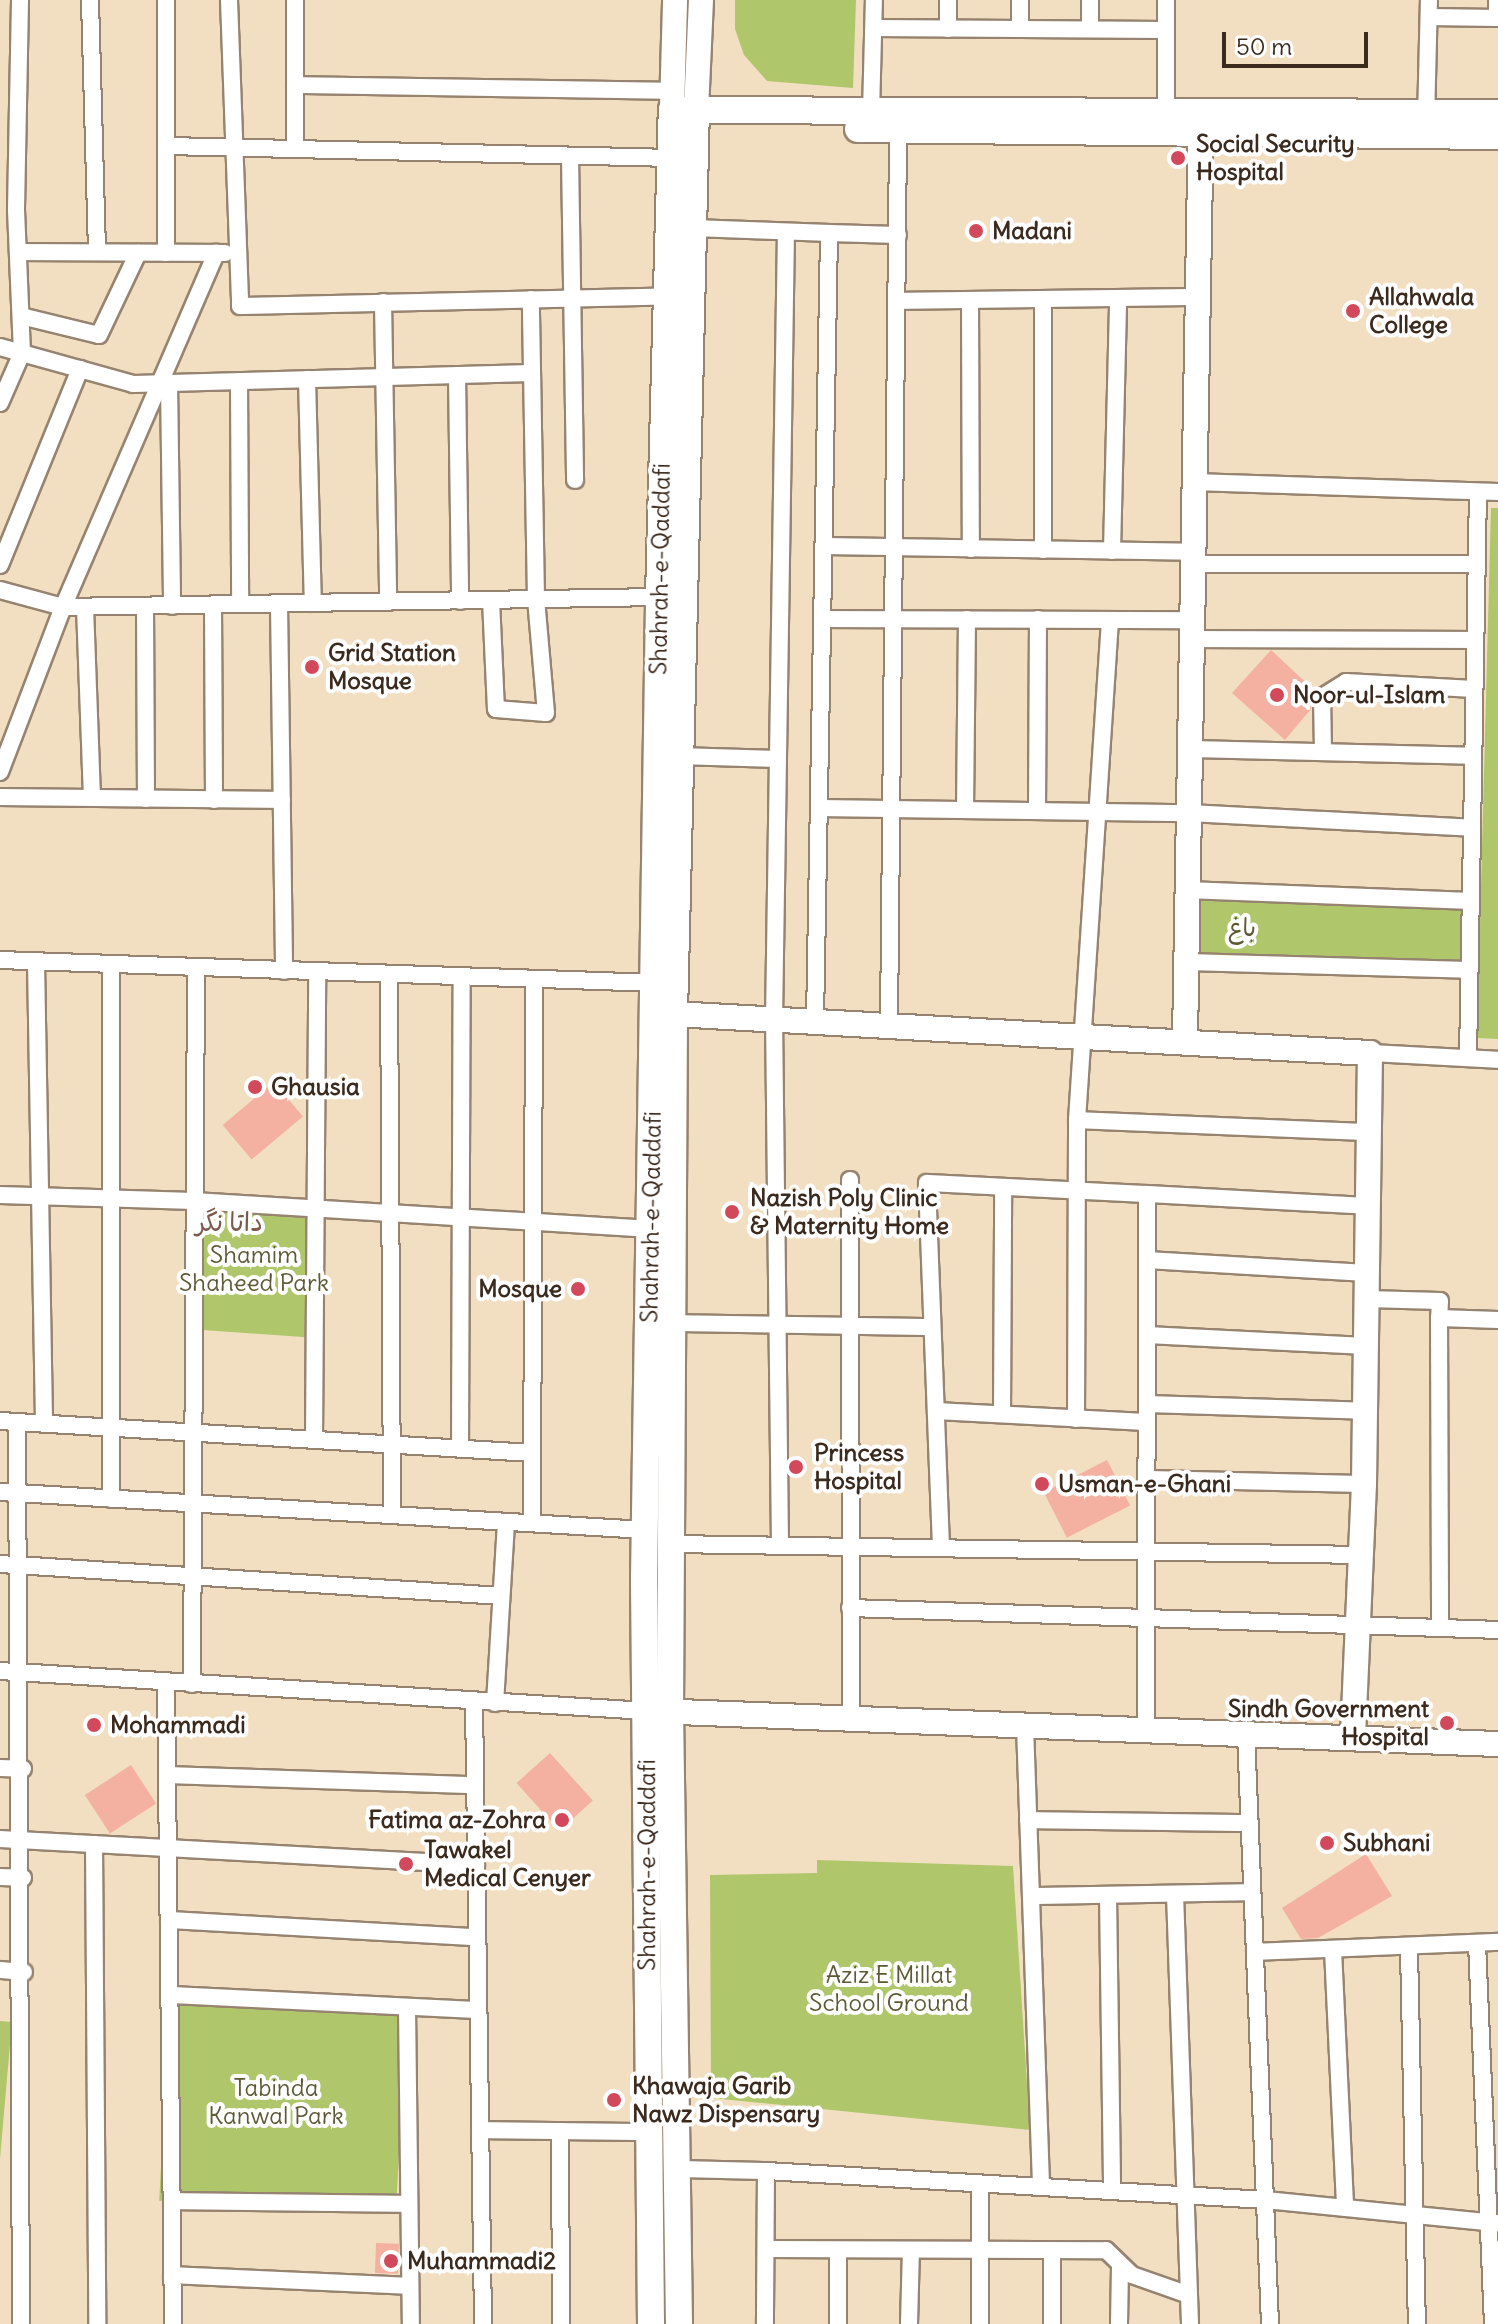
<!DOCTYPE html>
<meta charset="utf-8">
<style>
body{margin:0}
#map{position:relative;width:1498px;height:2324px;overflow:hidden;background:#f2dfc2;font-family:Delius,"Playpen Sans Arabic",sans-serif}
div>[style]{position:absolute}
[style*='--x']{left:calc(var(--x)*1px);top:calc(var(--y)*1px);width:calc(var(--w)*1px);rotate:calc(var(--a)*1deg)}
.green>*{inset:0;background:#afc66a;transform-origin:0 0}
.building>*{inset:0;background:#f4b0a0;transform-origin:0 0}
.roads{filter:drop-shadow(2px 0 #968470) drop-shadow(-2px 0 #968470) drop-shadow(0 2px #968470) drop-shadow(0 -2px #968470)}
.street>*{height:16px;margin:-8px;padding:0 8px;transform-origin:8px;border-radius:8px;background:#fff}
.secondary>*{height:24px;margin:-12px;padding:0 12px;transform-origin:12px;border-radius:12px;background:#fff}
.primary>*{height:26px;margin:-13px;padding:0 13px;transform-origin:13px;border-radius:13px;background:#fff}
.dots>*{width:22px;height:22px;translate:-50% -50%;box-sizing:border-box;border:4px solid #fff;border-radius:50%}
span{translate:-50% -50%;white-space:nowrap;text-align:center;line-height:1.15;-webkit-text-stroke:8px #fff;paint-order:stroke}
.poi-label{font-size:24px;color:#3b2a1e;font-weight:700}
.left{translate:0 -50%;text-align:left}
.right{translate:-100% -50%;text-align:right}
.street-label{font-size:24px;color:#3b2a1e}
.park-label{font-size:24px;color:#5e5935}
.neighbourhood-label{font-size:26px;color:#7c594c}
.scale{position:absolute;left:1222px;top:32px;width:146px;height:36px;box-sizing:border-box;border:4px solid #3b2a1e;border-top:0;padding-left:10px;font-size:24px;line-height:28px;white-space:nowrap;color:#3b2a1e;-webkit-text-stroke:6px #fff;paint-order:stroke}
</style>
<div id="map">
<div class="green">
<div style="clip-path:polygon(735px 0,856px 0,853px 88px,767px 81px,744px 55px,735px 29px)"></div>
<div style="clip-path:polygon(1491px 508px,1498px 508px,1498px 1039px,1477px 1038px)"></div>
<div style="left:1188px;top:890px;width:282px;height:72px;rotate:2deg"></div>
<div style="left:194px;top:1201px;width:121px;height:128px;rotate:4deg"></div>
<div style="clip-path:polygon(817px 1860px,1013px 1866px,1030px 2130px,711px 2098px,710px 1875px,817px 1873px)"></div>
<div style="left:170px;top:1995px;width:237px;height:206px;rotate:3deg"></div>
<div style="left:0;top:2021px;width:12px;height:303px;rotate:5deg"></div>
</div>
<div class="building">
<div style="clip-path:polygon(1271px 650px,1314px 690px,1311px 709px,1285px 740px,1232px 693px)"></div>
<div style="left:274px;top:1082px;width:45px;height:67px;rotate:50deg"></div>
<div style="left:1107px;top:1460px;width:51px;height:71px;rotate:63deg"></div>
<div style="left:550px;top:1753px;width:64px;height:45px;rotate:48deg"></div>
<div style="left:131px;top:1765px;width:46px;height:55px;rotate:57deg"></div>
<div style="clip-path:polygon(1366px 1854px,1392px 1896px,1318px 1938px,1301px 1939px,1282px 1908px)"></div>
<div style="left:376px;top:2243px;width:23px;height:30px;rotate:2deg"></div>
</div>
<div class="roads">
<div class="street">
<div style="--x:90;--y:0;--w:252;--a:88.4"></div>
<div style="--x:229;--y:0;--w:306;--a:87.9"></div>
<div style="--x:240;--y:306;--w:427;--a:-1.3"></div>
<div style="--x:1166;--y:0;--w:118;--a:90"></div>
<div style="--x:1429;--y:17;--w:69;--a:0.8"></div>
<div style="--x:1497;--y:18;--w:18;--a:-90"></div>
<div style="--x:874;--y:28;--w:292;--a:0.4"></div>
<div style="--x:948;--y:29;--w:29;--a:-90"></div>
<div style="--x:1020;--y:29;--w:29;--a:-90"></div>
<div style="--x:1090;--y:29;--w:29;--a:-90"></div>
<div style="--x:295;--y:85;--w:378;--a:0.9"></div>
<div style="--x:871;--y:112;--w:112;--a:-88.5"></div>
<div style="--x:1426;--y:121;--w:121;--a:-88.6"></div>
<div style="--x:167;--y:146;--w:504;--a:1.36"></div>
<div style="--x:295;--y:149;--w:149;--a:-90"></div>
<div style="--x:570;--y:156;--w:324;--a:89.1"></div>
<div style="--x:694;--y:228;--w:135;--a:2.1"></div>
<div style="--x:19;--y:252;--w:206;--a:0.3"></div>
<div style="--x:166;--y:253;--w:253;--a:-90"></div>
<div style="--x:1043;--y:299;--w:251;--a:90"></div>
<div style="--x:970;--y:300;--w:249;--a:89.8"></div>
<div style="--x:897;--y:301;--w:304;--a:-0.8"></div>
<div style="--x:383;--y:302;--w:300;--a:89"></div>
<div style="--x:21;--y:316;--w:80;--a:13.7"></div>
<div style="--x:99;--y:335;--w:91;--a:-64.6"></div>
<div style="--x:0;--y:347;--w:138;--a:15.5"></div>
<div style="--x:133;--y:384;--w:399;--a:-1.6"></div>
<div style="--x:457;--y:375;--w:226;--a:89.2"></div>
<div style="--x:307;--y:379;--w:224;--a:88.5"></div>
<div style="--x:239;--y:381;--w:223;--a:89.7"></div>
<div style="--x:169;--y:383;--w:223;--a:89.2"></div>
<div style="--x:0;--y:403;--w:55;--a:-66.3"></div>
<div style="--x:22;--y:353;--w:144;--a:-92.4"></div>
<div style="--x:16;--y:209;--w:209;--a:-88.9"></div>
<div style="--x:1194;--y:482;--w:304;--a:1.9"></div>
<div style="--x:824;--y:546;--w:369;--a:0.9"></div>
<div style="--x:1112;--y:551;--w:253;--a:-88.6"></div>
<div style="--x:1193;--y:564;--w:284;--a:0"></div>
<div style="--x:0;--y:565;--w:212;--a:-67.8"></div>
<div style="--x:0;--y:590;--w:65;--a:15.1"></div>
<div style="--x:63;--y:607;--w:596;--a:-0.96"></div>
<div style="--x:491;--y:600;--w:109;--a:87.4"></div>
<div style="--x:496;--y:709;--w:50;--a:4.6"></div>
<div style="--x:546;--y:713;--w:114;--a:-95"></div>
<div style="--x:536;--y:599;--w:300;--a:-91"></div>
<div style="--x:279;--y:604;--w:367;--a:89.2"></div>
<div style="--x:213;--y:605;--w:195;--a:89.7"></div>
<div style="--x:145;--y:606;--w:193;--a:89.7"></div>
<div style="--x:85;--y:607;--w:191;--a:87.9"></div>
<div style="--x:824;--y:619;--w:368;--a:0.2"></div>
<div style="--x:1192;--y:639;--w:283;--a:0.2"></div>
<div style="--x:1190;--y:749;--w:283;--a:1.4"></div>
<div style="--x:1323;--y:752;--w:55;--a:-91"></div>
<div style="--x:1322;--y:697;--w:28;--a:-32"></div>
<div style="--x:1346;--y:682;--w:128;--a:3.1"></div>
<div style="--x:678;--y:756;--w:100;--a:1.7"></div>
<div style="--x:0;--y:772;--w:177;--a:-69.1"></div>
<div style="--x:63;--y:607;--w:386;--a:-66.6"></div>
<div style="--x:0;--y:797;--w:282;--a:0.6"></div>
<div style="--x:819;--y:808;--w:370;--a:0.8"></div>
<div style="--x:1189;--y:813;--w:283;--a:3"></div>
<div style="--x:965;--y:810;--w:191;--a:-89.4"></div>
<div style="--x:1037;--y:811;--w:192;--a:-89.7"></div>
<div style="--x:1188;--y:890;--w:282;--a:2.2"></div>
<div style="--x:0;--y:960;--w:656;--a:2.01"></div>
<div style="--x:36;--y:962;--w:461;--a:89"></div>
<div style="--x:1186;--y:962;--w:283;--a:1.6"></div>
<div style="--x:111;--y:965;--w:534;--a:90"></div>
<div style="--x:389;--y:974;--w:541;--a:89.68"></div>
<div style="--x:815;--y:1021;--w:788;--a:-88.98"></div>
<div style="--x:829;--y:233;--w:69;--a:1.7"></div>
<div style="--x:889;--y:1025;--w:895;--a:-89.42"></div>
<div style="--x:1370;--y:1053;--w:128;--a:3.1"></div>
<div style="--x:1468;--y:1058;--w:566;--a:-88.99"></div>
<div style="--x:1077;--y:1120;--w:292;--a:2.4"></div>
<div style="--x:850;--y:1180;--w:539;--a:89.89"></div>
<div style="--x:0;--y:1195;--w:194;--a:1.8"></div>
<div style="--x:194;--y:1201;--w:458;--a:3.5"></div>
<div style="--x:1147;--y:1260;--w:220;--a:3.4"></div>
<div style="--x:1367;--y:1299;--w:73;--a:1.6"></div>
<div style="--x:1440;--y:1301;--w:17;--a:93"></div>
<div style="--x:1439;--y:1318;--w:59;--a:1.9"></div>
<div style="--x:1439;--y:1318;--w:309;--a:89.8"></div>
<div style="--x:672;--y:1323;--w:260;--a:0.9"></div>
<div style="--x:1147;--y:1335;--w:219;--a:2.9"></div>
<div style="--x:1147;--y:1404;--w:218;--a:1.8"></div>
<div style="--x:936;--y:1411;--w:210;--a:3"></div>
<div style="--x:1002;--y:1414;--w:227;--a:-89.7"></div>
<div style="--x:1076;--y:1419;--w:299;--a:-89.8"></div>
<div style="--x:1077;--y:1120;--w:501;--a:-86.22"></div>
<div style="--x:0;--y:1421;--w:533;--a:3.44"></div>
<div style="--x:17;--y:1422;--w:902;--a:89.75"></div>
<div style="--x:314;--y:1438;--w:466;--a:-89.6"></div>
<div style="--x:460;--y:1448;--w:471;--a:-89.8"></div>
<div style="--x:1146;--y:1479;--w:218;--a:1.3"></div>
<div style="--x:0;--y:1492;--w:646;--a:3.37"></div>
<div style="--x:532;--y:1523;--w:544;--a:-89.79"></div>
<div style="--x:671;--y:1544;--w:690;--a:0.91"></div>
<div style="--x:780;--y:1545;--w:525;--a:-90.65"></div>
<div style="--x:774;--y:1020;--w:788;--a:-89.13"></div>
<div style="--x:941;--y:1547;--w:364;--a:-92.2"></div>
<div style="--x:927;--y:1183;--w:220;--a:2.9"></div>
<div style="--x:0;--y:1564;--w:502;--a:3.65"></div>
<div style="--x:850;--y:1608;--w:648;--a:1.94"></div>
<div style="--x:0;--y:1671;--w:647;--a:3.54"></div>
<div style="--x:166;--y:1682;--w:642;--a:89.38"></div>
<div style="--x:192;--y:1684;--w:716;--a:-89.68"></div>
<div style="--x:474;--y:1702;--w:622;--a:89.17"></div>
<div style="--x:495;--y:1703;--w:181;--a:-86.5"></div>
<div style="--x:1025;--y:1726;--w:461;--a:88"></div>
<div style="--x:1146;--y:1730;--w:536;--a:-89.89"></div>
<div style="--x:1147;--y:1194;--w:221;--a:3.1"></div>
<div style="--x:1246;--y:1734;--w:590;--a:87.67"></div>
<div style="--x:0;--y:1768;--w:23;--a:2"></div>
<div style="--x:167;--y:1775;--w:308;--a:1.9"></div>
<div style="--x:1028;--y:1820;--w:221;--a:0.8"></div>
<div style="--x:0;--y:1839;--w:477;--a:3.1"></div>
<div style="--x:94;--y:1844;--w:480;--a:89.6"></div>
<div style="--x:0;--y:1877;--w:23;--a:2"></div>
<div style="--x:1175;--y:1894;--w:430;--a:88"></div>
<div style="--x:1108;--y:1895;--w:296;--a:89.2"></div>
<div style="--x:1031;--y:1896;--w:221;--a:-1"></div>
<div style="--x:169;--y:1920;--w:308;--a:3.2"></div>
<div style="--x:1477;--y:1943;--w:381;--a:87.6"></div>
<div style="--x:1409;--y:1948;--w:376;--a:88.8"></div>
<div style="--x:1333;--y:1950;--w:258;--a:87.3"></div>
<div style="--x:1255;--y:1952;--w:243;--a:-2.4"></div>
<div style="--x:0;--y:1970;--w:24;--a:5"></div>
<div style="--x:170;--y:1995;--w:308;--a:2.8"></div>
<div style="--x:407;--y:2007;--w:317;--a:89.3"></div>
<div style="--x:480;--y:2130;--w:169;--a:0.7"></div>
<div style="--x:560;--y:2131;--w:193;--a:89.7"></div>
<div style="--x:677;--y:2169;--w:89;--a:1.3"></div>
<div style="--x:766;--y:2171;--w:153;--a:90.4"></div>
<div style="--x:766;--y:2171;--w:501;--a:3.32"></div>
<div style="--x:1266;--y:2200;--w:233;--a:5.7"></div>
<div style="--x:980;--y:2184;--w:140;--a:90"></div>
<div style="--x:172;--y:2201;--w:237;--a:0.7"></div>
<div style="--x:766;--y:2249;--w:340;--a:0.2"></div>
<div style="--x:1106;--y:2250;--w:36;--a:44"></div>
<div style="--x:1132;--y:2275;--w:60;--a:19.3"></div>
<div style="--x:838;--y:2250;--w:74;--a:90"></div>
<div style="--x:1052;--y:2250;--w:74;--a:90"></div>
<div style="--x:172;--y:2275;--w:238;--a:2.6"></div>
<div style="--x:909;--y:2324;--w:74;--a:-88.5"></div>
<div style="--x:1119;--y:2324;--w:60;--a:-89"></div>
</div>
<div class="secondary">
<div style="--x:672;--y:110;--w:110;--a:-88.4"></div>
<div style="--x:696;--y:110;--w:110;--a:-87.4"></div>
<div style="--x:674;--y:1014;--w:697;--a:3.21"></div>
<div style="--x:1370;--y:1053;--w:431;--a:90.8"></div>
<div style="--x:1364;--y:1484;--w:254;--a:92.5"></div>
<div style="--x:1185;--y:1040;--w:926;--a:-89.01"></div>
<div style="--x:653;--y:1711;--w:846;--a:2.24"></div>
</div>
<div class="primary">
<div style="--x:858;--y:129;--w:640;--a:0.63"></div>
<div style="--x:651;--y:2324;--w:745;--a:-90.54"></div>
<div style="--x:644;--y:1579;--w:982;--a:-89.12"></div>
<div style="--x:659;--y:597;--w:487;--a:-88.5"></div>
<div style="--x:672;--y:110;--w:826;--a:0.21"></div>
<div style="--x:679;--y:2324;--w:612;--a:-90.84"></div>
<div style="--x:670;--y:1712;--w:698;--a:-89.67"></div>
<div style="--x:674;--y:1014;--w:904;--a:-88.61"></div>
</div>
</div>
<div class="dots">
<div style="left:1178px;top:158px;background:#d1495b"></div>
<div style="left:976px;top:231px;background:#d1495b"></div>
<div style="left:1353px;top:311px;background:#d1495b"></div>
<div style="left:312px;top:667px;background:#d1495b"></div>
<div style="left:1277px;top:695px;background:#d1495b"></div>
<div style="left:255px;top:1087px;background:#d1495b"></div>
<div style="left:732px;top:1212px;background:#d1495b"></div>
<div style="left:578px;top:1289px;background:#d1495b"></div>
<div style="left:796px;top:1467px;background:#d1495b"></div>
<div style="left:1042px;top:1484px;background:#d1495b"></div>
<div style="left:1447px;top:1723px;background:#d1495b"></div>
<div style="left:94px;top:1725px;background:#d1495b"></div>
<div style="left:562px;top:1820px;background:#d1495b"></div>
<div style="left:1327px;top:1843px;background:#d1495b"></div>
<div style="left:406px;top:1864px;background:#d1495b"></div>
<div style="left:614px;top:2100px;background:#d1495b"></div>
<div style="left:391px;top:2261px;background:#d1495b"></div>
</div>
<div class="poi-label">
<span class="left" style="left:1196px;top:158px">Social Security<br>Hospital</span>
<span class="left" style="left:992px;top:231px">Madani</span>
<span class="left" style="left:1369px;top:311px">Allahwala<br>College</span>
<span class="left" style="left:328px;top:667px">Grid Station<br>Mosque</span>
<span class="left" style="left:1293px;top:695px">Noor-ul-Islam</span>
<span class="left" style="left:271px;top:1087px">Ghausia</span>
<span class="left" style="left:750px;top:1212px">Nazish Poly Clinic<br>&amp; Maternity Home</span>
<span class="right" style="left:562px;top:1289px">Mosque</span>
<span class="left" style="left:814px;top:1467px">Princess<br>Hospital</span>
<span class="left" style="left:1058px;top:1484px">Usman-e-Ghani</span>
<span class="right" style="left:1429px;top:1723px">Sindh Government<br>Hospital</span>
<span class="left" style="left:110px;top:1725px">Mohammadi</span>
<span class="right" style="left:546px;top:1820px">Fatima az-Zohra</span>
<span class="left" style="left:1343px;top:1843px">Subhani</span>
<span class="left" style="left:424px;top:1864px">Tawakel<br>Medical Cenyer</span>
<span class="left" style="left:632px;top:2100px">Khawaja Garib<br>Nawz Dispensary</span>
<span class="left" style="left:407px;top:2261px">Muhammadi2</span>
</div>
<div class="street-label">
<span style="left:660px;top:569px;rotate:-89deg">Shahrah-e-Qaddafi</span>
<span style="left:651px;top:1217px;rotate:-89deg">Shahrah-e-Qaddafi</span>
<span style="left:647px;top:1865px;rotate:-90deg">Shahrah-e-Qaddafi</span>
</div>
<div class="park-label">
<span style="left:1242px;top:928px">باغ</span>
<span style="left:254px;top:1269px">Shamim<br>Shaheed Park</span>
<span style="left:889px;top:1989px">Aziz E Millat<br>School Ground</span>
<span style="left:276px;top:2102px">Tabinda<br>Kanwal Park</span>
</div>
<div class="neighbourhood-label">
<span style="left:229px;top:1222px">داتا نگر</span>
</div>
<div class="scale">50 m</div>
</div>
